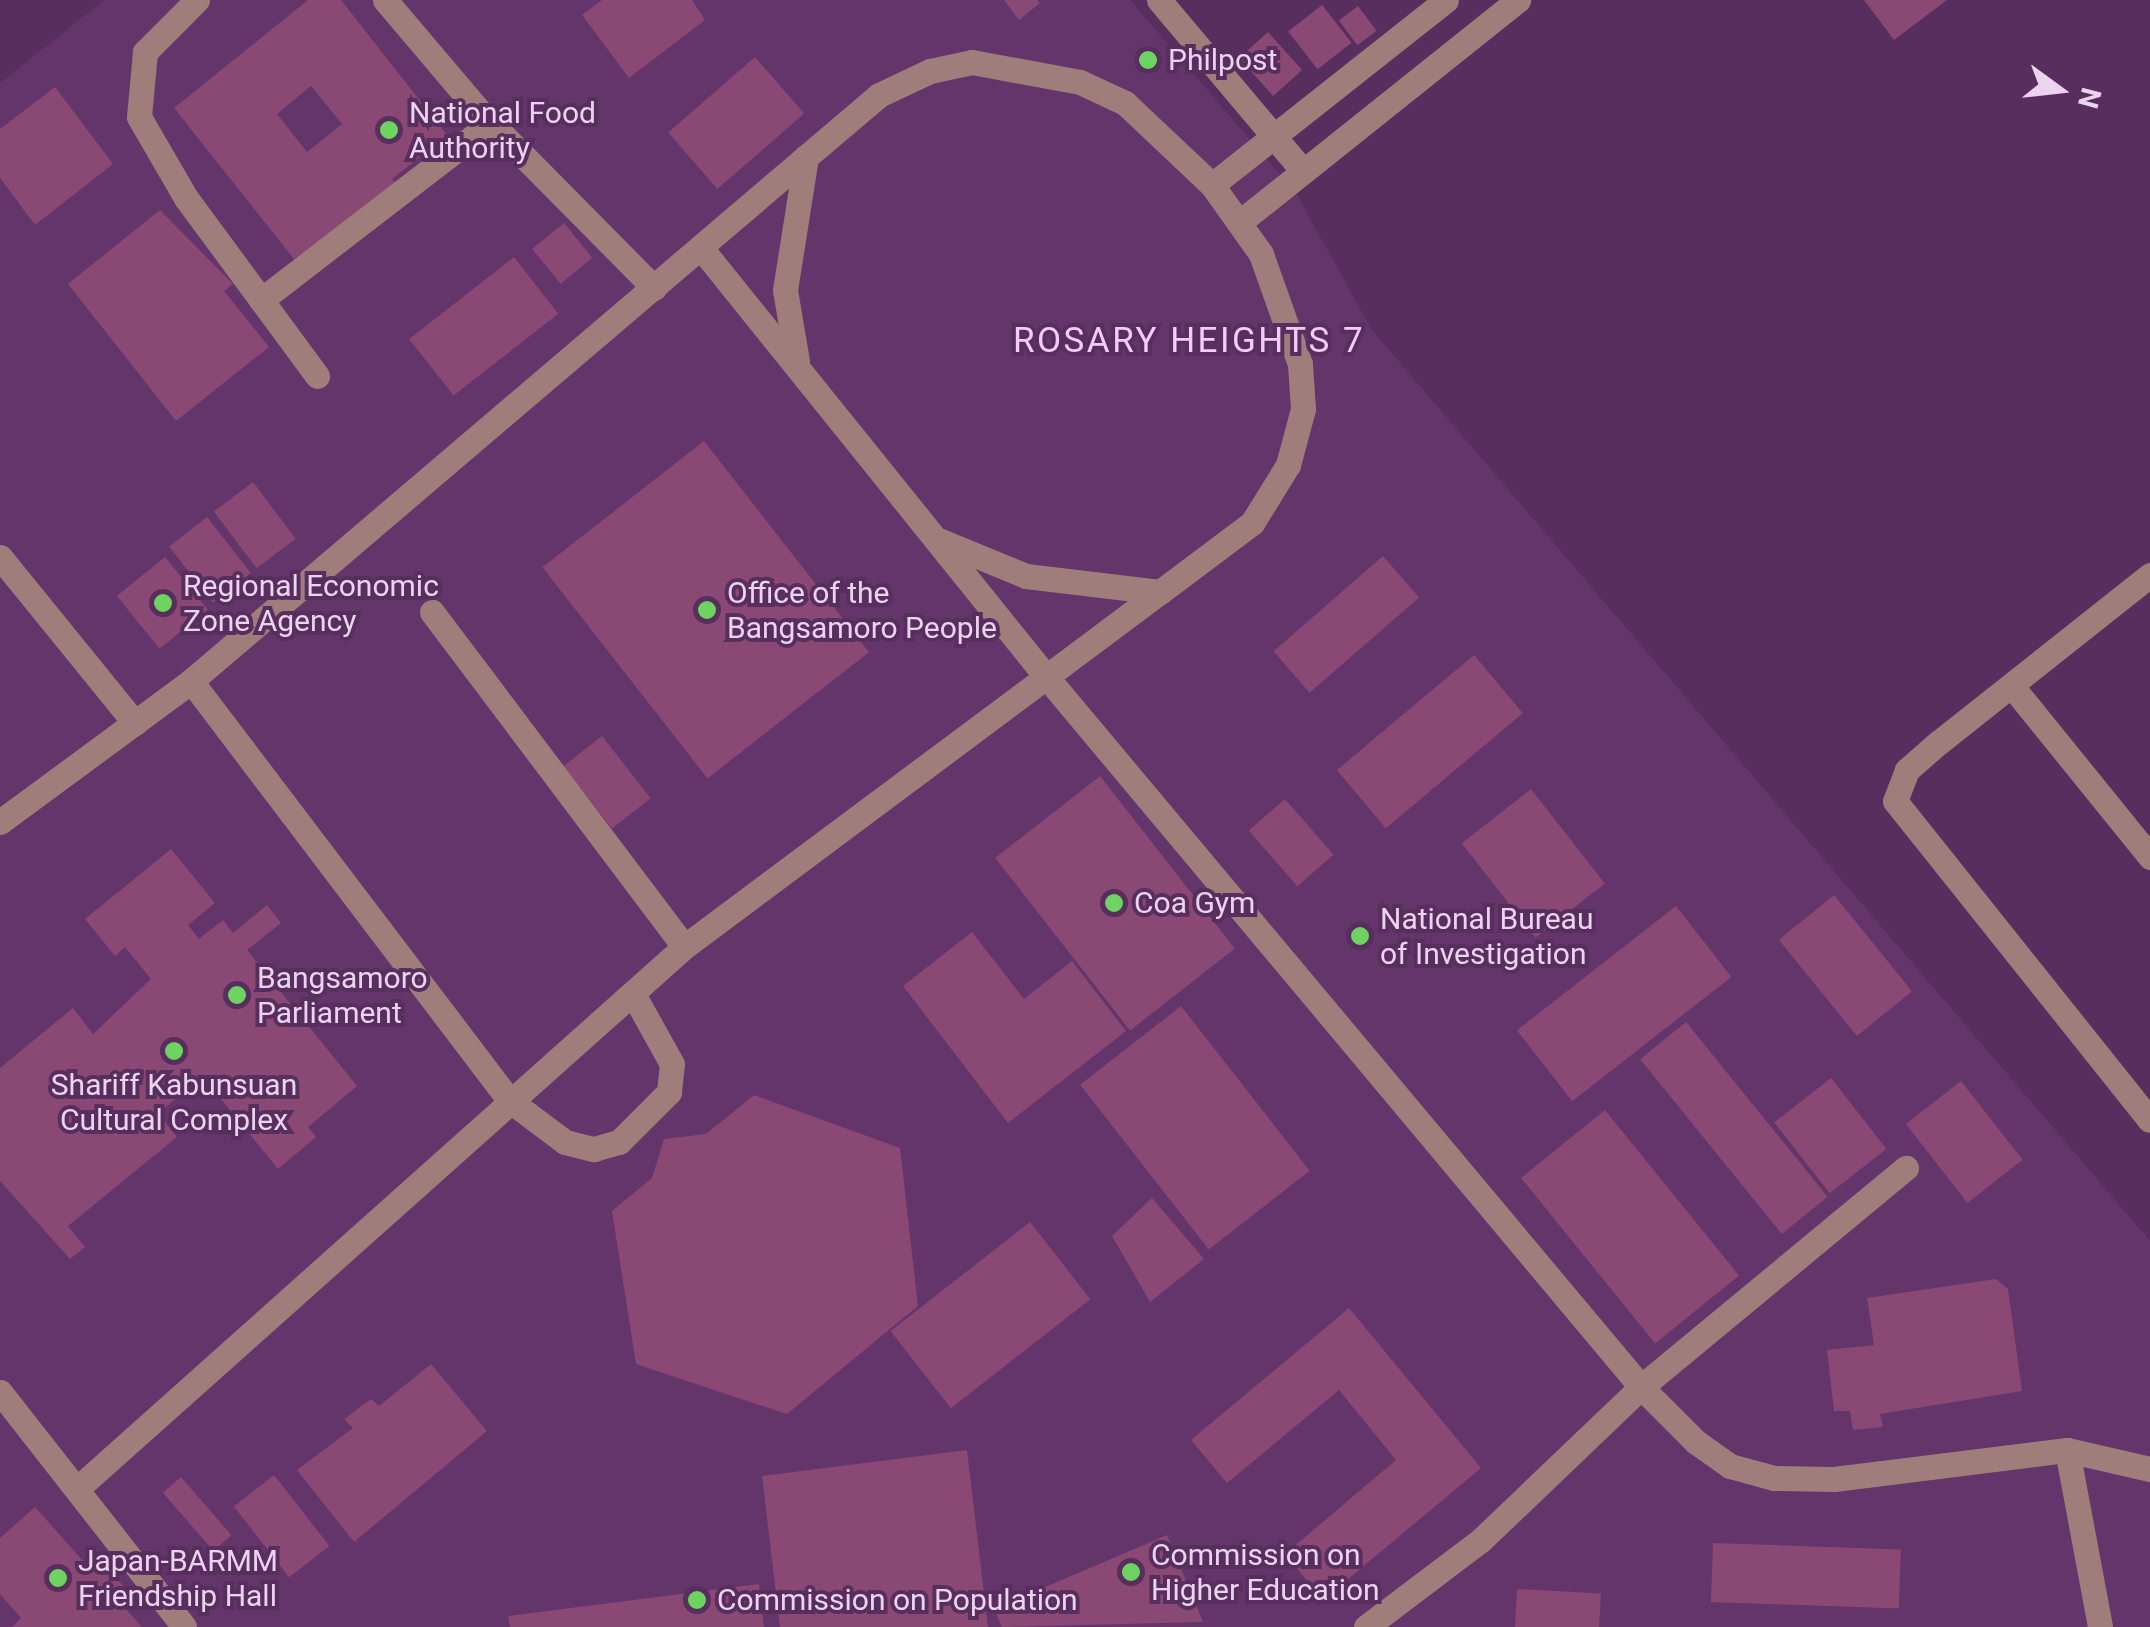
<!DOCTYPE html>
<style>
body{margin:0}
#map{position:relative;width:2150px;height:1627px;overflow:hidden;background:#572e5d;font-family:Roboto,sans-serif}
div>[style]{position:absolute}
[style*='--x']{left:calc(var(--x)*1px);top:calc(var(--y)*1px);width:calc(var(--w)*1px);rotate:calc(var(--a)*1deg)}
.built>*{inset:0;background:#63356b}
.building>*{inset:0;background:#8a4874;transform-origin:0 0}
.minor>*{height:25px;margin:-12.5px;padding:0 12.5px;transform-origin:12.5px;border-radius:12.5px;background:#9e7d7b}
.dots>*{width:28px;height:28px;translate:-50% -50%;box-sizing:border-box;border:5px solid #572e5d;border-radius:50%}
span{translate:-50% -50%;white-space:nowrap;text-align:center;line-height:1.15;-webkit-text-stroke:8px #572e5d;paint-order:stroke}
.poi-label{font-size:30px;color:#ecd4f0}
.left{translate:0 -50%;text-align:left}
.quarter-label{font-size:35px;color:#f3ccf9;letter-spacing:2.5px}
.north{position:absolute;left:2010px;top:40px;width:100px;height:100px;-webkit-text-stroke:8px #572e5d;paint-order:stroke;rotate:105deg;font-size:28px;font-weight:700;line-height:40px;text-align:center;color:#ecd4f0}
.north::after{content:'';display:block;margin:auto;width:35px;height:45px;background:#ecd4f0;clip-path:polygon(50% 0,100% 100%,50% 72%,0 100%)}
</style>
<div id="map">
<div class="built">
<div style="clip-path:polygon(104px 0,1130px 0,1296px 193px,1372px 330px,2150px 1241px,2150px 1627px,0 1627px,0 83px)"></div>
</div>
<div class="building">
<div style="clip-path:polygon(evenodd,308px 0,341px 0,447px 135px,392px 179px,400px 188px,294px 259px,174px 108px,308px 0,311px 86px,342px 124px,307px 152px,277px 114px,311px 86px)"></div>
<div style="clip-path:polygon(602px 0,692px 0,705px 20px,629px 78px,582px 15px)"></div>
<div style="clip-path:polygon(1004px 0,1037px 0,1040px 3px,1019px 20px)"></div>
<div style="clip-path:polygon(1864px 0,1947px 0,1894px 40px)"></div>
<div style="left:1322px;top:5px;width:48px;height:43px;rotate:52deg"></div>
<div style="left:1358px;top:6px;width:31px;height:24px;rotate:53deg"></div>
<div style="left:1268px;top:32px;width:51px;height:39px;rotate:48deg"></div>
<div style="left:755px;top:57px;width:75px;height:115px;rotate:49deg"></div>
<div style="clip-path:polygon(55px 87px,113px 164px,35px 225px,0 178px,0 129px)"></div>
<div style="clip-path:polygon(160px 210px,233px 284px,224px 291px,269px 347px,176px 421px,68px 284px)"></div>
<div style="left:564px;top:223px;width:45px;height:41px;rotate:51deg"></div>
<div style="left:514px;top:257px;width:72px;height:133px;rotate:52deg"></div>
<div style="left:704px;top:441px;width:268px;height:205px;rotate:52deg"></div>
<div style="left:253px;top:482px;width:71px;height:49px;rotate:53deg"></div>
<div style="left:207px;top:517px;width:71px;height:48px;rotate:52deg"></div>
<div style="left:1383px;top:556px;width:55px;height:145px;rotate:49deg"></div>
<div style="left:165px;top:557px;width:68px;height:62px;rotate:51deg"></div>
<div style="left:1474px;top:655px;width:76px;height:179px;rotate:50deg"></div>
<div style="left:602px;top:736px;width:79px;height:49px;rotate:52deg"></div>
<div style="left:1100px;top:776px;width:219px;height:133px;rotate:52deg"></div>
<div style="left:1531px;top:789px;width:120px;height:88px;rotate:52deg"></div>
<div style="left:1285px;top:799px;width:74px;height:48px;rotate:49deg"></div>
<div style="clip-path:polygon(171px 849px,215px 903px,188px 925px,199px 939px,223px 920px,233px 933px,267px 905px,281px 923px,247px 950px,357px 1086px,308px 1127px,316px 1137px,278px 1169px,221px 1099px,235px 1087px,224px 1074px,205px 1090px,198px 1081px,158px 1113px,177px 1137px,68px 1226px,85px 1247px,70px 1259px,0 1181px,0 1068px,73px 1008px,93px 1034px,151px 979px,125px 947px,115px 956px,85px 919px)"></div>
<div style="left:1834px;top:895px;width:124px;height:71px;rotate:51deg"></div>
<div style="left:1676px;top:906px;width:90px;height:202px;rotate:52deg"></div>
<div style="clip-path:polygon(972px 932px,1024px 999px,1072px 961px,1126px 1031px,1008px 1123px,903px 986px)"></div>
<div style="left:1181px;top:1006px;width:209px;height:128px;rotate:52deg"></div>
<div style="left:1686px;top:1022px;width:225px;height:59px;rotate:51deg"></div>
<div style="left:1831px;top:1078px;width:90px;height:72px;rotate:52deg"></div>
<div style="left:1961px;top:1081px;width:100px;height:70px;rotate:52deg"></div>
<div style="clip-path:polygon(754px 1095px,900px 1148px,918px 1306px,787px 1414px,636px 1364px,612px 1211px,652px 1178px,664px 1139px,706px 1134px)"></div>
<div style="left:1605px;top:1110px;width:213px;height:108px;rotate:51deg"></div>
<div style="clip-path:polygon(1152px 1198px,1204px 1259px,1150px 1302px,1112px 1236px)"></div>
<div style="left:1030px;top:1222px;width:98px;height:177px;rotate:52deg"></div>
<div style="clip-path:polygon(1996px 1279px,2008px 1289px,2022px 1391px,1880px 1414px,1883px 1427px,1853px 1430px,1850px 1411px,1834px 1411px,1827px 1350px,1874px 1345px,1867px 1298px)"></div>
<div style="clip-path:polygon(1349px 1308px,1481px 1468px,1323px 1600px,1285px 1554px,1396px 1460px,1339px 1390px,1227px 1483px,1191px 1440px)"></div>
<div style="clip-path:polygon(431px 1364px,487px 1431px,354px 1542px,297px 1470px,353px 1428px,344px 1419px,371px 1399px,379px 1406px)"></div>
<div style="clip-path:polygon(967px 1450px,988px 1627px,780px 1627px,762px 1476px)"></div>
<div style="left:274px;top:1475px;width:90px;height:51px;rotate:52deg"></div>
<div style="left:181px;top:1477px;width:77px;height:24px;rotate:49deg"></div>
<div style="clip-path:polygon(35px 1507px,84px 1562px,94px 1553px,134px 1598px,124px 1607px,142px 1627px,12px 1627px,21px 1618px,0 1594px,0 1538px)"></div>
<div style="clip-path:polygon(1167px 1535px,1203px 1622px,1002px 1627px,994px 1609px)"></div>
<div style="left:1713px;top:1543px;width:188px;height:59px;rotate:2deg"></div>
<div style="clip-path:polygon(759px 1584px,764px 1627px,510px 1627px,508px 1616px)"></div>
<div style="left:1517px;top:1589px;width:84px;height:38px;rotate:3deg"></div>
</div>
<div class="minor">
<div style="--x:197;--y:0;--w:74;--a:135"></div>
<div style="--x:145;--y:52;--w:65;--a:95.3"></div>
<div style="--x:139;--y:117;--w:94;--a:59.9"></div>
<div style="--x:186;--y:198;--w:221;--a:53.6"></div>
<div style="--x:385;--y:0;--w:145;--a:49.7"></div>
<div style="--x:479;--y:111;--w:249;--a:45.3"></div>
<div style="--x:1159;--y:0;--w:217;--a:49.9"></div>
<div style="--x:1212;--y:185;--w:298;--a:-38.3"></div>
<div style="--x:1240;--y:222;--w:356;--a:-38.6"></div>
<div style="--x:701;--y:248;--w:547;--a:51.16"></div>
<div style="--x:1044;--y:674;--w:930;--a:50.06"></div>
<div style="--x:1641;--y:1387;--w:78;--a:45"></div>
<div style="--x:1696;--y:1442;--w:42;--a:35.2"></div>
<div style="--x:1730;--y:1466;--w:46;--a:15.3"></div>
<div style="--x:1774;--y:1478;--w:60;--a:1"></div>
<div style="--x:1834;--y:1479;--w:235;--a:-7.1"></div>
<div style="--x:2067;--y:1450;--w:85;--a:12.9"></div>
<div style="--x:261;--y:300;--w:290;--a:-37.6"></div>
<div style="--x:797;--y:361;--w:72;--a:-99.6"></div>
<div style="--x:785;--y:290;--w:135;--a:-81"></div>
<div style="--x:806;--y:157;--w:96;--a:-40.3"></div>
<div style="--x:879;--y:95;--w:56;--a:-25.2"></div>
<div style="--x:930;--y:71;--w:43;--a:-12.1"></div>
<div style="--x:972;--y:62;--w:110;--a:10.5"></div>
<div style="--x:1080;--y:82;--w:50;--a:25"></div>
<div style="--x:1125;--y:103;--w:120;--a:43.3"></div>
<div style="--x:1212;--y:185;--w:85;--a:54.6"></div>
<div style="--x:1261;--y:254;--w:117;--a:70.5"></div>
<div style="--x:1300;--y:364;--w:45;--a:86.2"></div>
<div style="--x:1303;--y:409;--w:58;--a:105"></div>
<div style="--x:1288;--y:465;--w:68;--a:121.8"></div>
<div style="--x:1252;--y:523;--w:115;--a:143.1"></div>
<div style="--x:1160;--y:592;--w:135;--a:-173.2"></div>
<div style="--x:1026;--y:576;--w:92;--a:-157.6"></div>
<div style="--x:0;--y:557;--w:214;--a:50.9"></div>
<div style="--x:2150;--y:575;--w:269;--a:141.6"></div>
<div style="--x:1939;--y:742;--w:43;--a:138.8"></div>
<div style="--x:1907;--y:770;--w:33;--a:111"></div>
<div style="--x:1895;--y:801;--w:408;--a:51.4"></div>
<div style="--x:432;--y:612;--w:419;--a:53"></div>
<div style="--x:191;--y:681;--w:526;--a:52.8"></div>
<div style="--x:509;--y:1100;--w:70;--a:36.9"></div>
<div style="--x:565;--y:1142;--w:30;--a:14"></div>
<div style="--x:594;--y:1149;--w:26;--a:-16"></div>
<div style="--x:619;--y:1142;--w:71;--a:-45"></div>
<div style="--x:669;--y:1092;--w:28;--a:-84"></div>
<div style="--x:672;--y:1064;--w:80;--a:-119.1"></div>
<div style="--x:2015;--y:690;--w:215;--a:51"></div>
<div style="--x:0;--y:822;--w:237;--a:-36.4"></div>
<div style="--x:191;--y:681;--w:808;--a:-40.43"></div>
<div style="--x:0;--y:1392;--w:298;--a:51.9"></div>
<div style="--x:2067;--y:1450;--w:180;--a:79.4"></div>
<div style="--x:79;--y:1487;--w:811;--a:-41.75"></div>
<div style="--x:684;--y:947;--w:594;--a:-36.72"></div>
<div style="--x:1366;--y:1627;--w:144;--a:-37.1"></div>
<div style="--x:1481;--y:1540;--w:221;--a:-43.7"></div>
<div style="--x:1641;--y:1387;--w:344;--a:-39.6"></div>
</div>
<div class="dots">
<div style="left:1148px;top:60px;background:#6dd361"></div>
<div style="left:389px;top:130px;background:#6dd361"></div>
<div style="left:163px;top:603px;background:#6dd361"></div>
<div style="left:707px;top:610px;background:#6dd361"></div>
<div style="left:1114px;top:903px;background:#6dd361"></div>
<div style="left:1360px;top:936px;background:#6dd361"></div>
<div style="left:237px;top:995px;background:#6dd361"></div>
<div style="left:174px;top:1051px;background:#6dd361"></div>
<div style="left:1131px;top:1572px;background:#6dd361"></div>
<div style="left:58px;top:1578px;background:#6dd361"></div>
<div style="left:697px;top:1600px;background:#6dd361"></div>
</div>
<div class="poi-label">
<span class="left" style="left:1168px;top:60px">Philpost</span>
<span class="left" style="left:409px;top:130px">National Food<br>Authority</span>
<span class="left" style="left:183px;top:603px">Regional Economic<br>Zone Agency</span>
<span class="left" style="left:727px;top:610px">Office of the<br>Bangsamoro People</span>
<span class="left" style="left:1134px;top:903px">Coa Gym</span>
<span class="left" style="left:1380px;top:936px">National Bureau<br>of Investigation</span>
<span class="left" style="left:257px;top:995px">Bangsamoro<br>Parliament</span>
<span style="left:174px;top:1102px">Shariff Kabunsuan<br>Cultural Complex</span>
<span class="left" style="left:1151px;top:1572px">Commission on<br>Higher Education</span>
<span class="left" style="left:78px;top:1578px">Japan-BARMM<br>Friendship Hall</span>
<span class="left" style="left:717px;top:1600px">Commission on Population</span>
</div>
<div class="quarter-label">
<span style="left:1189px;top:341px">ROSARY HEIGHTS 7</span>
</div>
<div class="north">N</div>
</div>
